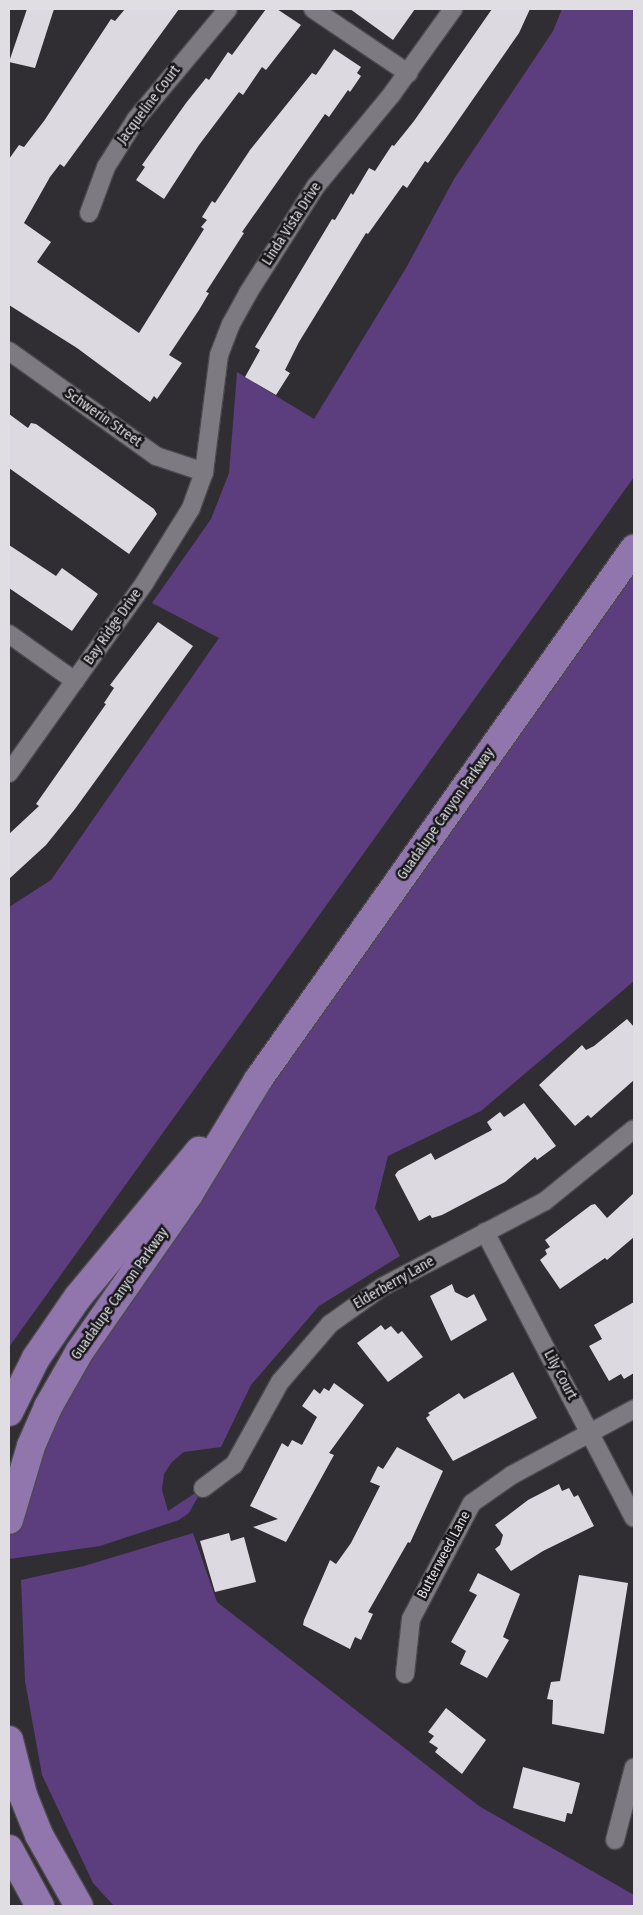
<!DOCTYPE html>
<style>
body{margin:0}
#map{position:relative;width:643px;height:1915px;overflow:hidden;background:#302d33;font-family:"Fira Sans Condensed",sans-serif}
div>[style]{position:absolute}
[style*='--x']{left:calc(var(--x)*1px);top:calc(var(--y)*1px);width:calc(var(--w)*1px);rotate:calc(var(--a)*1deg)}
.green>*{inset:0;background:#5c3d7d}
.building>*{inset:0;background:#dcd9e0}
.roads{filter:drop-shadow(1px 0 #4c4a4f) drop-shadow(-1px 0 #4c4a4f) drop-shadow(0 1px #4c4a4f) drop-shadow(0 -1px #4c4a4f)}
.minor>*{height:18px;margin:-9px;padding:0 9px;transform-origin:9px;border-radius:9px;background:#7d7a81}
.primary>*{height:28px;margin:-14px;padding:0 14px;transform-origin:14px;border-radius:14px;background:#9076ad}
span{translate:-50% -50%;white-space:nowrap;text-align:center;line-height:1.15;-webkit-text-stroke:5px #171619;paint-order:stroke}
.street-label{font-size:14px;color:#e0dee2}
.frame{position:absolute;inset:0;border:10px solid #e0dee2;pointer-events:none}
</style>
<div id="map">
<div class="green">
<div style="clip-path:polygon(562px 9px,634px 9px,634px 477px,9px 1347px,9px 907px,51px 880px,219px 638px,152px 603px,211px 519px,229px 473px,237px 372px,314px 419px,406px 268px,454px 179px,553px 31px)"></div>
<div style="clip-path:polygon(634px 549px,634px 981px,481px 1111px,388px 1156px,375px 1208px,400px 1256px,319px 1306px,251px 1385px,221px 1447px,184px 1452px,172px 1462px,164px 1474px,162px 1490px,168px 1511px,203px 1488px,189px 1513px,179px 1520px,100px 1546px,9px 1559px,9px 1520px,48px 1407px)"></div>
<div style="clip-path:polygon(193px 1533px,217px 1602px,479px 1806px,634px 1895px,634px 1906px,114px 1906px,93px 1883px,42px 1775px,25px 1681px,21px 1580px,84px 1566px)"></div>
</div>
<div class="building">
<div style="clip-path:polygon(27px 9px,54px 9px,35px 68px,9px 62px)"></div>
<div style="clip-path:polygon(125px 9px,179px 9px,64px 167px,60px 164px,50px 177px,24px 223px,51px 242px,37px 262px,139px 333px,204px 229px,201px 227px,207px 220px,202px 217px,212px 201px,215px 203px,250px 150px,312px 73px,316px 75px,334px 49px,361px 67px,357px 73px,361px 76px,350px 92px,348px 90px,329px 117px,325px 114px,242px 232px,244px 233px,206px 292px,209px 293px,199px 310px,169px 355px,182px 363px,157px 399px,154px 396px,150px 402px,77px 348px,9px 305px,9px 159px,19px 145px,24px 147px,44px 121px,111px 19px,115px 21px)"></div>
<div style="clip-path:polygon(266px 9px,277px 9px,301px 25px,266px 70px,262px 67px,243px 95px,239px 92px,199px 145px,164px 199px,136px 180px,145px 167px,142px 165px,186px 103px,206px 78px,209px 80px,228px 52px,232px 55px)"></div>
<div style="clip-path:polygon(350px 9px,415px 9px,393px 40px)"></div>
<div style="clip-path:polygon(492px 9px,530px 9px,519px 33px,446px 138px,428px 163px,425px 161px,407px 188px,403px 185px,368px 234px,366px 233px,299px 342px,285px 370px,290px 373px,276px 395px,245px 377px,260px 350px,255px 347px,332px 219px,335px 220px,351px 193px,353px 195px,369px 168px,375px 171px,392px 145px,394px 146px,414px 121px)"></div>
<div style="clip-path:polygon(9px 414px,28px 428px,31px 423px,36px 424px,154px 509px,157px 514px,129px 554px,9px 468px)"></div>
<div style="clip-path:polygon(9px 545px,56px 576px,62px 568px,98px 594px,72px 631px,9px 588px)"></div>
<div style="clip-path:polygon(158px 622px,193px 646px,75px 809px,46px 845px,9px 879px,9px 834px,39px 806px,36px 804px,106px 704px,104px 703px,114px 688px,110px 685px)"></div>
<div style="clip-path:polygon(627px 1019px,634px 1027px,634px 1080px,591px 1118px,588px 1115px,575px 1126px,539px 1085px,582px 1045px,586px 1050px,594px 1046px)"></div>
<div style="clip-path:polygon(524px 1103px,556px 1146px,537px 1160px,535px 1157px,505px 1182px,442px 1215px,432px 1218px,430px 1215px,419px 1221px,395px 1175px,398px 1171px,431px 1153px,435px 1160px,492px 1130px,487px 1122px,500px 1112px,504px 1117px)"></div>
<div style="clip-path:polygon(634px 1193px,634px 1237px,607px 1260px,605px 1258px,560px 1289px,540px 1260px,547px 1254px,545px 1250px,550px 1247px,545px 1240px,591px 1205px,595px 1204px,607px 1218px)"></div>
<div style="clip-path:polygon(452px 1284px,455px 1292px,467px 1298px,474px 1294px,487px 1320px,451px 1341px,430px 1296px)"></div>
<div style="clip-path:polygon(634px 1302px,634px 1373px,624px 1379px,621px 1374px,609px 1381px,589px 1346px,602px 1339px,594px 1325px)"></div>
<div style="clip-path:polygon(381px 1325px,385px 1330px,391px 1326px,398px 1334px,402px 1331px,423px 1357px,388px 1382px,357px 1343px)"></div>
<div style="clip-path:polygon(513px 1372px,537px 1418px,453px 1461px,426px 1418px,430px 1415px,428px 1413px,459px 1393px,464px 1399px)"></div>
<div style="clip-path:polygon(334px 1383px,364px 1405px,329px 1453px,334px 1455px,286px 1542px,253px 1527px,278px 1519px,250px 1506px,282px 1443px,288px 1447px,292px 1440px,302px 1445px,317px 1417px,302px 1406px,314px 1389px,320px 1394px,324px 1388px,329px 1391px)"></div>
<div style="clip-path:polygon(397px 1447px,443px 1471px,410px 1543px,408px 1542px,368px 1612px,373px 1614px,361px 1640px,355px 1637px,350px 1649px,303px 1625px,304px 1620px,330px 1560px,336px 1564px,351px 1543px,380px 1486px,370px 1482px,378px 1466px,383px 1469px)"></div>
<div style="clip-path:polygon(559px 1484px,562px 1491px,569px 1488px,574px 1497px,578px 1495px,594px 1526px,543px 1551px,511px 1571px,495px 1549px,500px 1545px,503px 1535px,495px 1525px,528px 1500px)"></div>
<div style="clip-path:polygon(229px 1533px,231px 1541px,244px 1537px,256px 1582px,215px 1592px,200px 1541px)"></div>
<div style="clip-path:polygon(478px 1573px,520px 1594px,503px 1637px,509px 1640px,487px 1678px,460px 1664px,466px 1651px,451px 1642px,477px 1595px,469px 1591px)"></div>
<div style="clip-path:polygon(579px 1575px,628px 1583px,604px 1734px,552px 1724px,553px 1700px,547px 1699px,551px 1682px,560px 1681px)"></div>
<div style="clip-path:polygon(446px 1708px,486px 1740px,462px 1774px,435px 1752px,438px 1748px,429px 1742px,434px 1736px,428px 1732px)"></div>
<div style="clip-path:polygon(523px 1767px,580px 1783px,572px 1814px,567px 1813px,565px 1822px,513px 1808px)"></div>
</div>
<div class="roads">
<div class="minor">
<div style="--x:313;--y:9;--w:115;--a:34"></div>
<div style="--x:89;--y:213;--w:49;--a:-69.7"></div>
<div style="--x:106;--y:167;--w:57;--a:-58"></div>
<div style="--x:136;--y:119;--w:143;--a:-50.1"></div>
<div style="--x:9;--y:351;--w:181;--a:35.5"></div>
<div style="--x:156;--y:456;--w:51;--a:18.4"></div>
<div style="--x:9;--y:634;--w:81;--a:35.5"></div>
<div style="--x:9;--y:773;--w:234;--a:-54.5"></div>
<div style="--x:145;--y:582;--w:87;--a:-58.1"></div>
<div style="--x:191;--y:508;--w:38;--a:-70"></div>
<div style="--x:204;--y:472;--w:118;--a:-82.7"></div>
<div style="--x:219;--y:355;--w:33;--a:-69"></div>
<div style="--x:231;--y:324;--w:35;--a:-61"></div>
<div style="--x:248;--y:293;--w:127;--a:-57.6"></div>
<div style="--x:316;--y:186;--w:119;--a:-50.4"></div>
<div style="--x:392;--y:94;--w:105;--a:-54.3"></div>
<div style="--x:485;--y:1232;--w:322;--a:62.5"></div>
<div style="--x:203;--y:1488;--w:39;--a:-37"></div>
<div style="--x:234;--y:1465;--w:95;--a:-61"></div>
<div style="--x:280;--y:1382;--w:77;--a:-49.2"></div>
<div style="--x:330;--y:1324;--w:64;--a:-35.4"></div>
<div style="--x:382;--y:1287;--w:184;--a:-27.8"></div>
<div style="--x:545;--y:1201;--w:114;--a:-39"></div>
<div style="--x:405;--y:1674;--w:55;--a:-83.8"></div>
<div style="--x:411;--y:1619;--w:131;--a:-62.3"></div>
<div style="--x:472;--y:1503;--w:49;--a:-35"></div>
<div style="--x:512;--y:1475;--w:139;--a:-28.4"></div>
<div style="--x:615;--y:1840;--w:75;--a:-75.4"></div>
</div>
<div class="primary">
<div style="--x:9;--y:1412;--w:60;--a:-63.4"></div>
<div style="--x:36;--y:1358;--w:74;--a:-55.5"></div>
<div style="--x:78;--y:1297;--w:190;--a:-50.3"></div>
<div style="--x:9;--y:1520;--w:77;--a:-73.4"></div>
<div style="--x:31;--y:1446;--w:43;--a:-66.4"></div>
<div style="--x:48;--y:1407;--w:64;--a:-60.3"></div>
<div style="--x:80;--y:1351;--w:191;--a:-55.2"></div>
<div style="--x:189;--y:1194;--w:133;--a:-58.8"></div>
<div style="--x:258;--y:1080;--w:651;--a:-54.7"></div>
<div style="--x:9;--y:1740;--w:57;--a:75.7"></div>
<div style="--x:23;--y:1795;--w:43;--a:68.2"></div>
<div style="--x:39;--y:1835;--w:81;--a:60.6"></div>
<div style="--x:9;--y:1849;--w:65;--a:61.5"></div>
</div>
</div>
<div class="street-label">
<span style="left:149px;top:105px;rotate:-53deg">Jacqueline Court</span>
<span style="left:292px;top:224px;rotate:-57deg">Linda Vista Drive</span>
<span style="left:103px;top:418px;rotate:35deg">Schwerin Street</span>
<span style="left:113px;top:627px;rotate:-55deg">Bay Ridge Drive</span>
<span style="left:446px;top:814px;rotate:-55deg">Guadalupe Canyon Parkway</span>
<span style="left:394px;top:1283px;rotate:-30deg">Elderberry Lane</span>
<span style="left:120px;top:1294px;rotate:-55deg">Guadalupe Canyon Parkway</span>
<span style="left:560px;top:1375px;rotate:62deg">Lily Court</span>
<span style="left:444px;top:1555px;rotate:-62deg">Butterweed Lane</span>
</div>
<div class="frame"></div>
</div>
